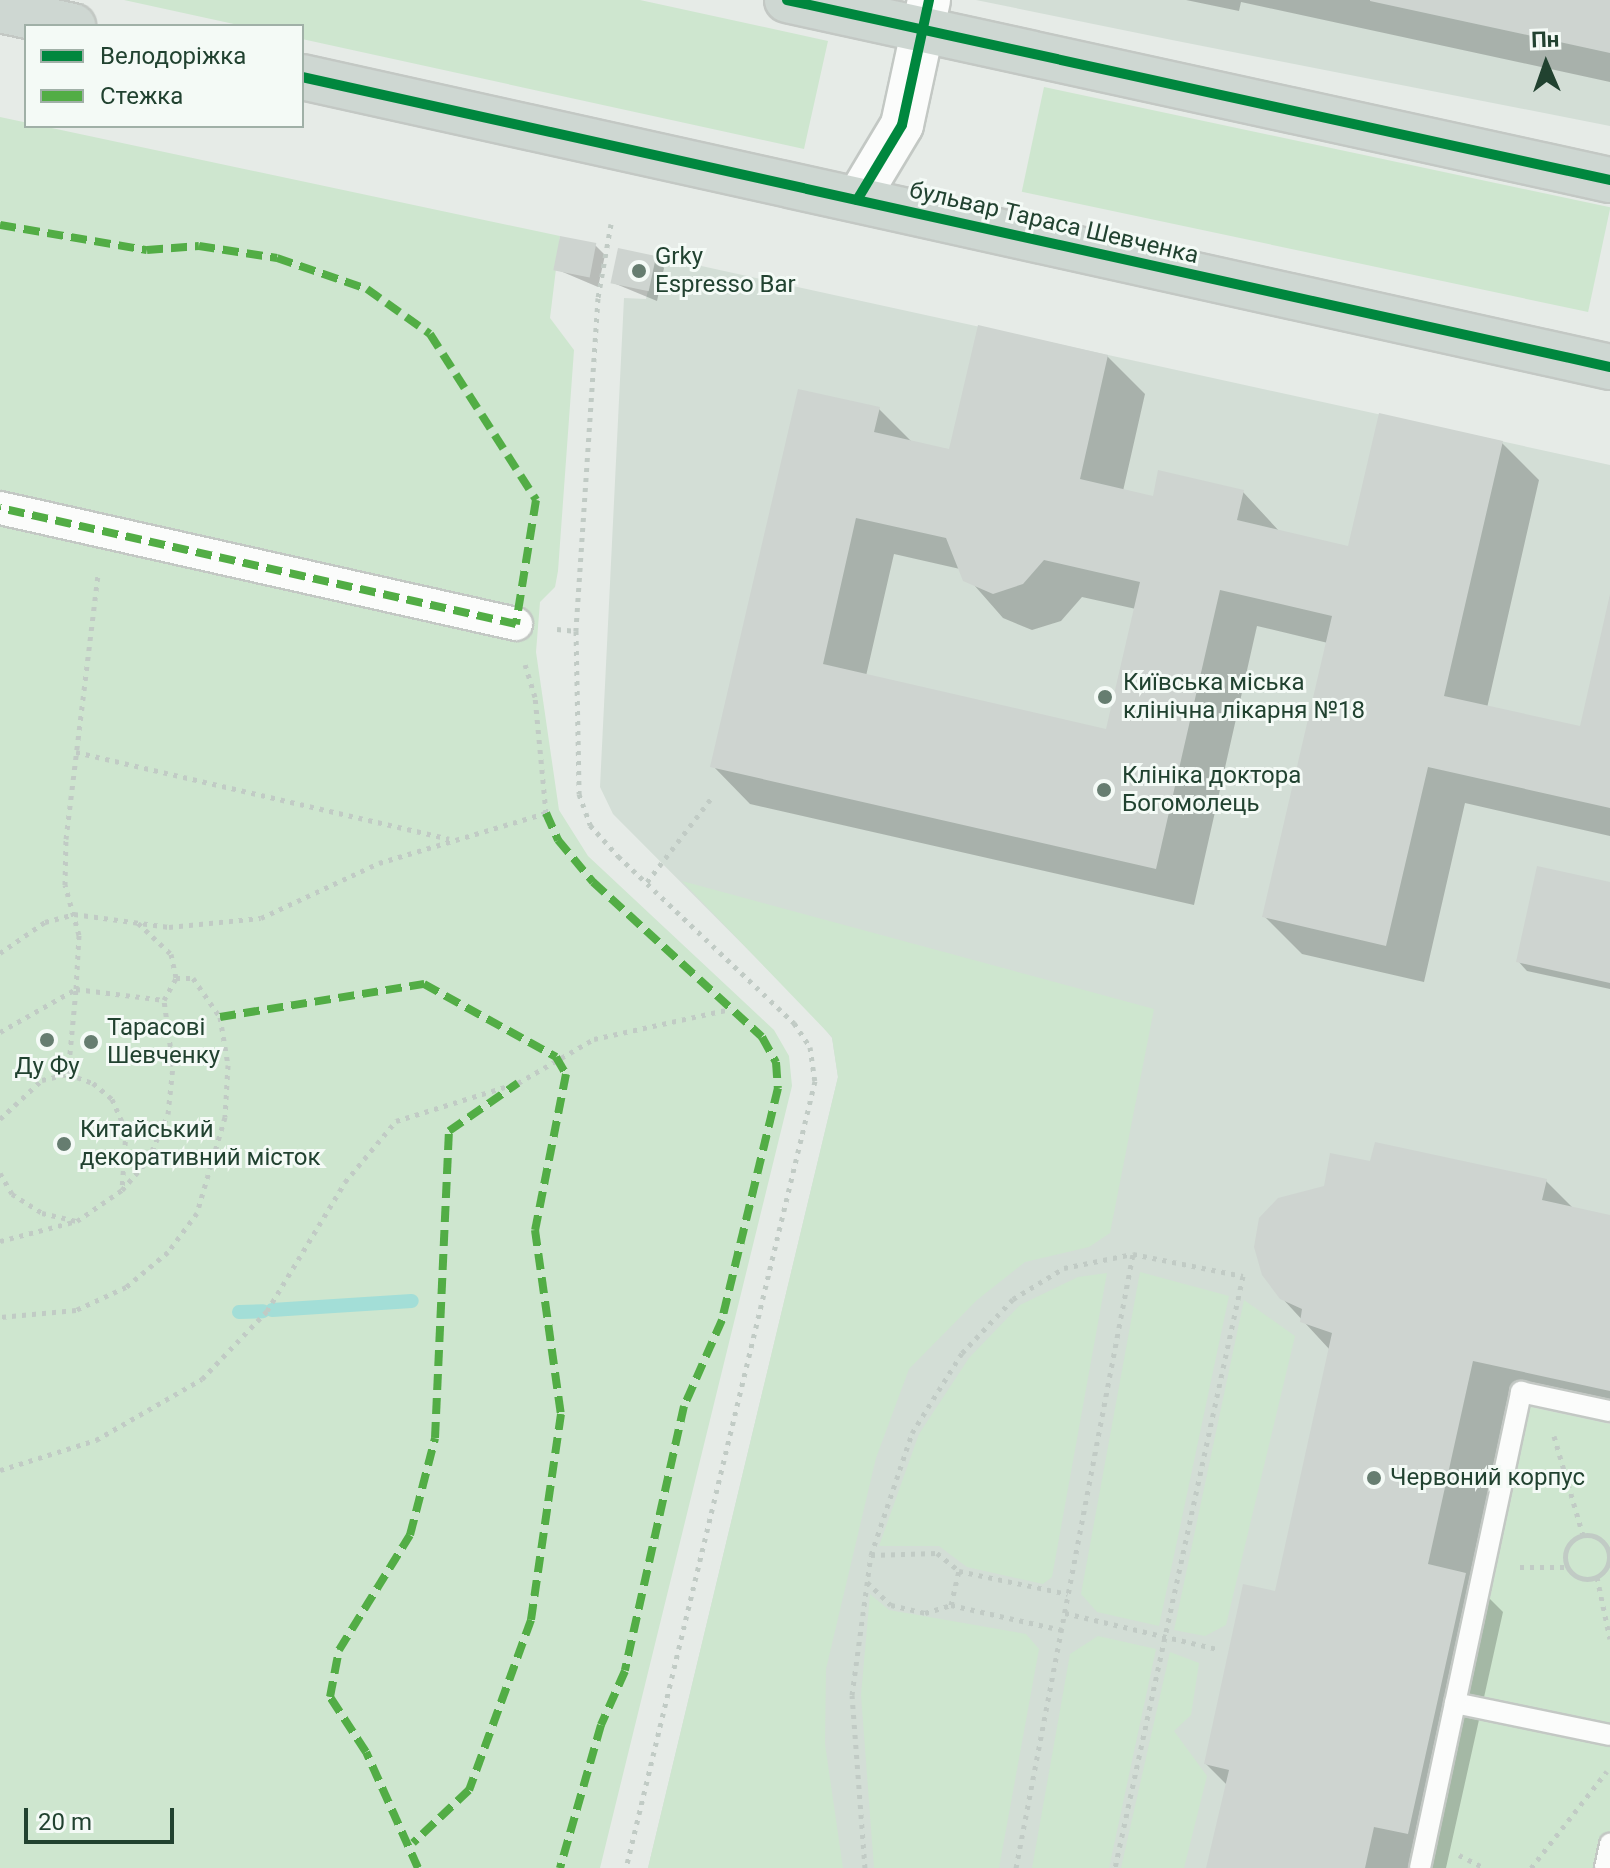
<!DOCTYPE html>
<meta charset="utf-8">
<style>
body{margin:0}
#map{position:relative;width:1610px;height:1868px;overflow:hidden;background:#e6ebe7;font-family:Roboto,sans-serif}
div>[style]{position:absolute}
[style*='--x']{left:calc(var(--x)*1px);top:calc(var(--y)*1px);width:calc(var(--w)*1px);rotate:calc(var(--a)*1deg)}
.built>*{inset:0;background:#d3ded6}
.green>*{inset:0;background:#cee6cf;transform-origin:0 0}
.shadow>*{inset:0;background:#0003}
.stream>*{height:14px;margin:-7px;padding:0 7px;transform-origin:7px;border-radius:7px;background:#a3ded7}
.building>*{inset:0;background:#ced4d0;transform-origin:0 0}
.path>*{height:5px;margin-top:-2.5px;transform-origin:0;background:repeating-linear-gradient(90deg,#c1cbc5 0 4px,transparent 0 10px)}
.path>.ring{margin:-2.5px;padding:0;box-sizing:content-box;background:none;border:5px solid #c1cbc5;border-radius:50%}
.roads{filter:drop-shadow(2px 0 #c3c8c4) drop-shadow(-2px 0 #c3c8c4) drop-shadow(0 2px #c3c8c4) drop-shadow(0 -2px #c3c8c4)}
.service>*{height:20px;margin:-10px;padding:0 10px;transform-origin:10px;border-radius:10px;background:#fbfcfb}
.pedestrian>*{height:32px;margin:-16px;padding:0 16px;transform-origin:16px;border-radius:16px;background:#fbfcfb}
.minor>*{height:42px;margin:-21px;padding:0 21px;transform-origin:21px;border-radius:21px;background:#fbfcfb}
.primary>*{height:44px;margin:-22px;padding:0 22px;transform-origin:22px;border-radius:22px;background:#ced7d2}
.quiet>*{height:8px;margin-top:-4px;transform-origin:0;background:repeating-linear-gradient(90deg,#52ad45 0 16px,transparent 0 24px)}
.cycleway>*{height:10px;margin:-5px;padding:0 5px;transform-origin:5px;border-radius:5px;background:#00873e}
.dots>*{width:22px;height:22px;translate:-50% -50%;box-sizing:border-box;border:4px solid #f4faf6;border-radius:50%}
span{translate:-50% -50%;white-space:nowrap;text-align:center;line-height:1.15;-webkit-text-stroke:6px #f4faf6;paint-order:stroke}
.street-label{font-size:24px;color:#214230}
.poi-label{font-size:24px;color:#214230}
.left{translate:0 -50%;text-align:left}
.legend{position:absolute;left:24px;top:24px;width:280px;height:104px;box-sizing:border-box;background:#f4faf6;border:2px solid #a0b0a7;margin:0;padding:10px 14px;list-style:none;font-size:24px;color:#214230}
.legend li{display:flex;align-items:center;gap:16px;height:40px}
.legend b{width:40px;border:2px solid #a0b0a7}
.north{position:absolute;left:1506px;top:24px;width:80px;height:80px;-webkit-text-stroke:6px #f4faf6;paint-order:stroke;rotate:358deg;font-size:22px;font-weight:700;line-height:32px;text-align:center;color:#214230}
.north::after{content:'';display:block;margin:auto;width:28px;height:36px;background:#214230;clip-path:polygon(50% 0,100% 100%,50% 72%,0 100%)}
.scale{position:absolute;left:24px;top:1808px;width:150px;height:36px;box-sizing:border-box;border:4px solid #214230;border-top:0;padding-left:10px;font-size:24px;line-height:28px;white-space:nowrap;color:#214230;-webkit-text-stroke:6px #f4faf6;paint-order:stroke}
</style>
<div id="map">
<div class="built">
<div style="clip-path:polygon(976px 0,1610px 0,1610px 126px,1172px 40px)"></div>
<div style="clip-path:polygon(656px 256px,1610px 465px,1610px 1868px,648px 1868px,838px 1077px,832px 1038px,814px 1016px,613px 814px,600px 787px,624px 298px,646px 299px)"></div>
</div>
<div class="green">
<div style="clip-path:polygon(124px 0,640px 0,828px 41px,804px 149px,302px 39px,302px 26px,243px 26px)"></div>
<div style="left:1044px;top:87px;width:579px;height:107px;rotate:12deg"></div>
<div style="clip-path:polygon(0 117px,560px 236px,550px 318px,574px 350px,558px 571px,555px 587px,540px 602px,536px 652px,559px 810px,588px 856px,774px 1030px,789px 1056px,792px 1086px,600px 1868px,0 1868px)"></div>
<div style="clip-path:polygon(682px 881px,1154px 1009px,1110px 1233px,1089px 1247px,1025px 1262px,977px 1300px,909px 1369px,876px 1458px,826px 1669px,825px 1744px,843px 1868px,648px 1868px,838px 1077px,832px 1037px)"></div>
<div style="clip-path:polygon(1140px 1272px,1229px 1296px,1159px 1626px,1097px 1612px,1081px 1594px)"></div>
<div style="clip-path:polygon(1107px 1273px,1052px 1577px,1043px 1584px,967px 1567px,939px 1546px,879px 1546px,919px 1434px,969px 1358px,1020px 1305px,1078px 1277px)"></div>
<div style="clip-path:polygon(1244px 1300px,1295px 1336px,1226px 1625px,1205px 1636px,1174px 1630px)"></div>
<div style="clip-path:polygon(1530px 1407px,1610px 1424px,1610px 1868px,1432px 1868px)"></div>
<div style="clip-path:polygon(870px 1594px,889px 1610px,1026px 1634px,1039px 1649px,999px 1868px,874px 1868px,861px 1695px)"></div>
<div style="clip-path:polygon(1098px 1636px,1156px 1649px,1109px 1868px,1032px 1868px,1070px 1654px)"></div>
<div style="clip-path:polygon(1170px 1652px,1199px 1663px,1191px 1715px,1174px 1731px,1207px 1776px,1184px 1868px,1121px 1868px)"></div>
</div>
<div class="shadow">
<div style="clip-path:polygon(1186px 0,1610px 0,1610px 82px,1241px 2px,1239px 11px)"></div>
<div style="clip-path:polygon(595px 245px,605px 255px,598px 287px,558px 270px)"></div>
<div style="clip-path:polygon(655px 258px,664px 268px,657px 301px,611px 282px)"></div>
<div style="clip-path:polygon(evenodd,1107px 356px,1145px 394px,1123px 491px,1154px 498px,1243px 492px,1280px 532px,1349px 549px,1502px 443px,1539px 480px,1487px 708px,1581px 729px,1610px 597px,1610px 836px,1465px 803px,1424px 982px,1302px 954px,1264px 916px,1328px 643px,1257px 626px,1194px 905px,750px 804px,713px 766px,879px 409px,913px 443px,951px 452px,1107px 356px,894px 554px,960px 569px,1003px 618px,1032px 630px,1061px 621px,1082px 597px,1136px 609px,1107px 731px,866px 676px,894px 554px)"></div>
<div style="clip-path:polygon(1610px 884px,1610px 989px,1527px 971px,1518px 961px)"></div>
<div style="clip-path:polygon(1371px 1164px,1546px 1181px,1574px 1209px,1610px 1217px,1610px 1420px,1510px 1397px,1470px 1579px,1503px 1612px,1446px 1868px,1208px 1868px,1228px 1786px,1206px 1764px,1277px 1594px,1330px 1350px,1281px 1297px,1326px 1188px)"></div>
</div>
<div class="stream">
<div style="--x:272;--y:1310;--w:140;--a:-3.7"></div>
<div style="--x:239;--y:1312;--w:24;--a:-2"></div>
</div>
<div class="building">
<div style="clip-path:polygon(1370px 0,1610px 0,1610px 53px,1370px 1px)"></div>
<div style="left:560px;top:236px;width:37px;height:35px;rotate:11deg"></div>
<div style="left:618px;top:248px;width:39px;height:36px;rotate:12deg"></div>
<div style="clip-path:polygon(evenodd,978px 325px,1108px 355px,1080px 479px,1153px 496px,1158px 470px,1244px 490px,1237px 520px,1348px 546px,1379px 413px,1503px 441px,1444px 696px,1580px 726px,1610px 594px,1610px 808px,1428px 767px,1386px 946px,1262px 917px,1332px 616px,1220px 590px,1156px 869px,710px 767px,798px 389px,880px 407px,874px 432px,949px 449px,978px 325px,856px 518px,946px 538px,963px 581px,993px 594px,1023px 584px,1044px 560px,1140px 582px,1106px 729px,823px 664px,856px 518px)"></div>
<div style="clip-path:polygon(1537px 866px,1610px 882px,1610px 983px,1516px 962px)"></div>
<div style="clip-path:polygon(1375px 1142px,1547px 1179px,1542px 1200px,1610px 1215px,1610px 1391px,1473px 1361px,1428px 1564px,1466px 1573px,1408px 1834px,1374px 1827px,1365px 1868px,1206px 1868px,1229px 1770px,1204px 1764px,1243px 1584px,1275px 1591px,1332px 1333px,1300px 1322px,1302px 1309px,1280px 1299px,1262px 1275px,1254px 1247px,1259px 1218px,1278px 1198px,1324px 1186px,1330px 1153px,1370px 1161px)"></div>
</div>
<div class="path">
<div style="--x:611;--y:224;--w:75;--a:100"></div>
<div style="--x:598;--y:298;--w:334;--a:93.8"></div>
<div style="--x:576;--y:631;--w:163;--a:88.9"></div>
<div style="--x:579;--y:794;--w:33;--a:70"></div>
<div style="--x:590;--y:825;--w:42;--a:47.9"></div>
<div style="--x:618;--y:856;--w:243;--a:43.5"></div>
<div style="--x:794;--y:1023;--w:29;--a:56"></div>
<div style="--x:810;--y:1047;--w:34;--a:82"></div>
<div style="--x:815;--y:1081;--w:809;--a:103.5"></div>
<div style="--x:557;--y:629;--w:19;--a:6"></div>
<div style="--x:76;--y:752;--w:383;--a:13.1"></div>
<div style="--x:647;--y:882;--w:108;--a:-52.5"></div>
<div style="--x:138;--y:923;--w:45;--a:43.2"></div>
<div style="--x:171;--y:954;--w:25;--a:78"></div>
<div style="--x:0;--y:953;--w:55;--a:-34.6"></div>
<div style="--x:45;--y:922;--w:30;--a:-15"></div>
<div style="--x:74;--y:914;--w:96;--a:7.8"></div>
<div style="--x:169;--y:927;--w:92;--a:-5.6"></div>
<div style="--x:261;--y:918;--w:130;--a:-25"></div>
<div style="--x:379;--y:863;--w:174;--a:-16.7"></div>
<div style="--x:546;--y:813;--w:117;--a:-95.4"></div>
<div style="--x:535;--y:697;--w:34;--a:-107"></div>
<div style="--x:0;--y:1032;--w:87;--a:-29.5"></div>
<div style="--x:76;--y:989;--w:54;--a:-86.8"></div>
<div style="--x:79;--y:935;--w:52;--a:-105.6"></div>
<div style="--x:65;--y:885;--w:46;--a:-88.8"></div>
<div style="--x:66;--y:839;--w:268;--a:-83.1"></div>
<div style="--x:68;--y:1074;--w:85;--a:-84.6"></div>
<div style="--x:76;--y:989;--w:89;--a:7.1"></div>
<div style="--x:0;--y:1119;--w:57;--a:-42.9"></div>
<div style="--x:42;--y:1080;--w:27;--a:-13"></div>
<div style="--x:68;--y:1074;--w:27;--a:20"></div>
<div style="--x:93;--y:1083;--w:25;--a:40"></div>
<div style="--x:112;--y:1099;--w:35;--a:66"></div>
<div style="--x:126;--y:1131;--w:58;--a:93.9"></div>
<div style="--x:0;--y:1173;--w:24;--a:60"></div>
<div style="--x:12;--y:1194;--w:36;--a:32"></div>
<div style="--x:42;--y:1213;--w:36;--a:13"></div>
<div style="--x:0;--y:1241;--w:80;--a:-14.6"></div>
<div style="--x:77;--y:1221;--w:55;--a:-34.6"></div>
<div style="--x:122;--y:1190;--w:40;--a:-49"></div>
<div style="--x:148;--y:1160;--w:50;--a:-66.5"></div>
<div style="--x:168;--y:1114;--w:48;--a:-84.1"></div>
<div style="--x:173;--y:1066;--w:67;--a:-97.8"></div>
<div style="--x:164;--y:1000;--w:25;--a:-61"></div>
<div style="--x:176;--y:978;--w:17;--a:0"></div>
<div style="--x:193;--y:978;--w:47;--a:55.3"></div>
<div style="--x:220;--y:1017;--w:49;--a:80.5"></div>
<div style="--x:228;--y:1065;--w:52;--a:93.3"></div>
<div style="--x:225;--y:1117;--w:100;--a:106.3"></div>
<div style="--x:197;--y:1213;--w:49;--a:126.6"></div>
<div style="--x:168;--y:1252;--w:55;--a:140.2"></div>
<div style="--x:126;--y:1287;--w:55;--a:155.3"></div>
<div style="--x:76;--y:1310;--w:76;--a:174.7"></div>
<div style="--x:1554;--y:1436;--w:103;--a:73.7"></div>
<div style="--x:0;--y:1470;--w:101;--a:-17.4"></div>
<div style="--x:96;--y:1440;--w:122;--a:-29.9"></div>
<div style="--x:202;--y:1379;--w:94;--a:-46.3"></div>
<div style="--x:267;--y:1311;--w:151;--a:-58.8"></div>
<div style="--x:345;--y:1182;--w:80;--a:-50.1"></div>
<div style="--x:396;--y:1121;--w:128;--a:-17.3"></div>
<div style="--x:518;--y:1083;--w:88;--a:-30.1"></div>
<div style="--x:594;--y:1039;--w:140;--a:-12.4"></div>
<div class="ring" style="left:1565px;top:1535px;width:39px;height:39px"></div>
<div style="--x:871;--y:1555;--w:66;--a:-1.7"></div>
<div style="--x:937;--y:1553;--w:28;--a:39"></div>
<div style="--x:959;--y:1571;--w:111;--a:11.9"></div>
<div style="--x:1520;--y:1567;--w:47;--a:0"></div>
<div style="--x:1597;--y:1577;--w:63;--a:78.2"></div>
<div style="--x:867;--y:1582;--w:33;--a:44"></div>
<div style="--x:891;--y:1605;--w:35;--a:13"></div>
<div style="--x:925;--y:1613;--w:27;--a:-17"></div>
<div style="--x:951;--y:1605;--w:114;--a:12.7"></div>
<div style="--x:951;--y:1605;--w:35;--a:-77"></div>
<div style="--x:1065;--y:1613;--w:156;--a:13.3"></div>
<div style="--x:1459;--y:1855;--w:28;--a:27"></div>
<div style="--x:865;--y:1868;--w:173;--a:-94.3"></div>
<div style="--x:852;--y:1695;--w:141;--a:-82.3"></div>
<div style="--x:871;--y:1555;--w:129;--a:-71.4"></div>
<div style="--x:912;--y:1433;--w:94;--a:-58"></div>
<div style="--x:962;--y:1353;--w:74;--a:-46.6"></div>
<div style="--x:1013;--y:1299;--w:60;--a:-31.3"></div>
<div style="--x:1064;--y:1268;--w:70;--a:-11.5"></div>
<div style="--x:1133;--y:1254;--w:112;--a:11.3"></div>
<div style="--x:1243;--y:1276;--w:606;--a:102.2"></div>
<div style="--x:1016;--y:1868;--w:625;--a:-79.21"></div>
<div style="--x:1531;--y:1868;--w:123;--a:-51.9"></div>
</div>
<div class="roads">
<div class="service">
<div style="--x:1455;--y:1703;--w:158;--a:11.7"></div>
<div style="--x:1420;--y:1868;--w:487;--a:-78"></div>
<div style="--x:1521;--y:1392;--w:91;--a:12.1"></div>
<div style="--x:1605;--y:1868;--w:25;--a:-78"></div>
</div>
<div class="pedestrian">
<div style="--x:0;--y:508;--w:529;--a:12.67"></div>
</div>
<div class="minor">
<div style="--x:857;--y:200;--w:87;--a:-59"></div>
<div style="--x:902;--y:125;--w:128;--a:-77.8"></div>
</div>
<div class="primary">
<div style="--x:787;--y:0;--w:842;--a:12.34"></div>
<div style="--x:0;--y:10;--w:75;--a:12.4"></div>
<div style="--x:302;--y:77;--w:1340;--a:12.5"></div>
</div>
</div>
<div class="quiet">
<div style="--x:0;--y:225;--w:149;--a:9.7"></div>
<div style="--x:147;--y:250;--w:52;--a:-4.4"></div>
<div style="--x:199;--y:246;--w:79;--a:8.7"></div>
<div style="--x:277;--y:258;--w:95;--a:19"></div>
<div style="--x:367;--y:289;--w:77;--a:35.5"></div>
<div style="--x:430;--y:334;--w:197;--a:57.4"></div>
<div style="--x:536;--y:500;--w:126;--a:99.2"></div>
<div style="--x:516;--y:624;--w:529;--a:-167.33"></div>
<div style="--x:546;--y:813;--w:30;--a:66"></div>
<div style="--x:558;--y:840;--w:55;--a:50.2"></div>
<div style="--x:593;--y:882;--w:229;--a:42.5"></div>
<div style="--x:762;--y:1037;--w:29;--a:61"></div>
<div style="--x:776;--y:1062;--w:26;--a:86"></div>
<div style="--x:778;--y:1088;--w:239;--a:103.6"></div>
<div style="--x:722;--y:1320;--w:94;--a:113.8"></div>
<div style="--x:684;--y:1406;--w:271;--a:102.6"></div>
<div style="--x:625;--y:1671;--w:59;--a:114"></div>
<div style="--x:601;--y:1725;--w:149;--a:106"></div>
<div style="--x:220;--y:1017;--w:207;--a:-9.2"></div>
<div style="--x:424;--y:984;--w:151;--a:28.9"></div>
<div style="--x:556;--y:1057;--w:20;--a:60"></div>
<div style="--x:566;--y:1074;--w:159;--a:101.2"></div>
<div style="--x:535;--y:1230;--w:186;--a:82"></div>
<div style="--x:561;--y:1414;--w:208;--a:98.3"></div>
<div style="--x:531;--y:1620;--w:181;--a:110"></div>
<div style="--x:469;--y:1790;--w:77;--a:136.6"></div>
<div style="--x:418;--y:1868;--w:127;--a:-114.1"></div>
<div style="--x:366;--y:1752;--w:66;--a:-123.2"></div>
<div style="--x:330;--y:1697;--w:48;--a:-79.2"></div>
<div style="--x:339;--y:1650;--w:135;--a:-58.3"></div>
<div style="--x:410;--y:1535;--w:100;--a:-75.5"></div>
<div style="--x:435;--y:1438;--w:307;--a:-87.4"></div>
<div style="--x:449;--y:1131;--w:84;--a:-34.8"></div>
</div>
<div class="cycleway">
<div style="--x:787;--y:0;--w:842;--a:12.34"></div>
<div style="--x:302;--y:77;--w:1340;--a:12.5"></div>
<div style="--x:857;--y:200;--w:87;--a:-59"></div>
<div style="--x:902;--y:125;--w:128;--a:-77.8"></div>
</div>
<div class="dots">
<div style="left:639px;top:271px;background:#667d70"></div>
<div style="left:1105px;top:697px;background:#667d70"></div>
<div style="left:1104px;top:790px;background:#667d70"></div>
<div style="left:47px;top:1040px;background:#667d70"></div>
<div style="left:91px;top:1042px;background:#667d70"></div>
<div style="left:64px;top:1144px;background:#667d70"></div>
<div style="left:1374px;top:1478px;background:#667d70"></div>
</div>
<div class="street-label">
<span style="left:1054px;top:223px;rotate:13deg">бульвар Тараса Шевченка</span>
</div>
<div class="poi-label">
<span class="left" style="left:655px;top:271px">Grky<br>Espresso Bar</span>
<span class="left" style="left:1123px;top:697px">Київська міська<br>клінічна лікарня №18</span>
<span class="left" style="left:1122px;top:790px">Клініка доктора<br>Богомолець</span>
<span class="left" style="left:107px;top:1042px">Тарасові<br>Шевченку</span>
<span style="left:47px;top:1067px">Ду Фу</span>
<span class="left" style="left:80px;top:1144px">Китайський<br>декоративний місток</span>
<span class="left" style="left:1390px;top:1478px">Червоний корпус</span>
</div>
<ul class="legend">
<li><b style="height:10px;background:#00873e"></b>Велодоріжка</li>
<li><b style="height:10px;background:#52ad45"></b>Стежка</li>
</ul>
<div class="north">Пн</div>
<div class="scale">20 m</div>
</div>
